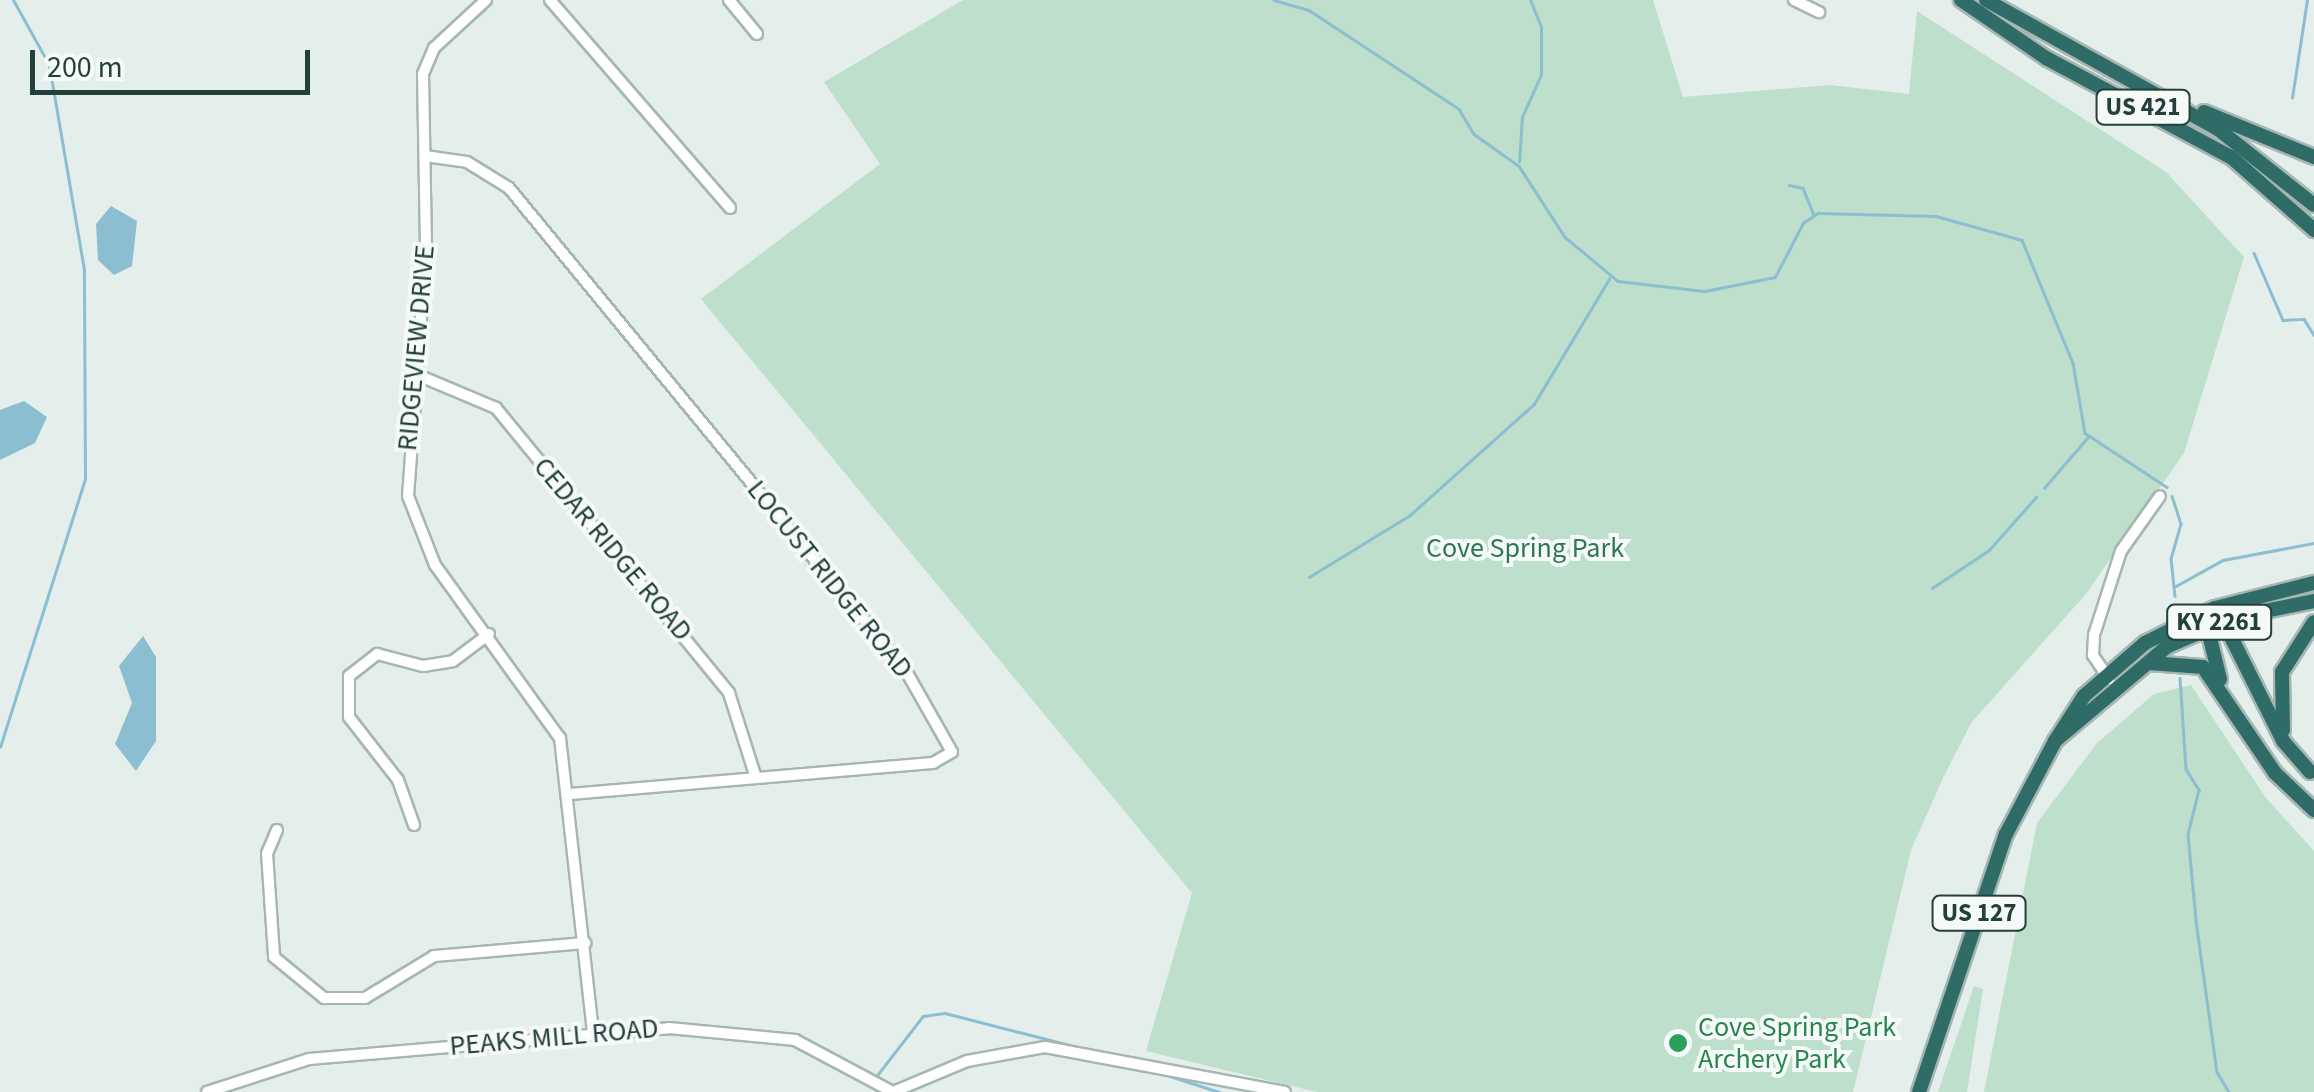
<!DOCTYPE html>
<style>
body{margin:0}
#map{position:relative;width:2314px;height:1092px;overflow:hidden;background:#e4eeeb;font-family:"Source Sans 3",sans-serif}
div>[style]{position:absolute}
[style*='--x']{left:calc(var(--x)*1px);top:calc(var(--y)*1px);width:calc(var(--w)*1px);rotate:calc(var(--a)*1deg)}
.green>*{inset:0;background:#bddfcb}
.water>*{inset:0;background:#8cbed2}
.stream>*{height:2.5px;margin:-1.25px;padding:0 1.25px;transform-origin:1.25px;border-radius:1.25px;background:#8cbed2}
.roads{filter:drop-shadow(2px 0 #a6b6b3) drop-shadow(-2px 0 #a6b6b3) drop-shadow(0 2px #a6b6b3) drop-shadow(0 -2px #a6b6b3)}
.minor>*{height:10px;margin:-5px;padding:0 5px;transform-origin:5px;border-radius:5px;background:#fff}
.highway>*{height:14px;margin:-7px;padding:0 7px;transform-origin:7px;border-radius:7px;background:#2f6c67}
.dots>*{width:28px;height:28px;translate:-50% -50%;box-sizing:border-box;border:5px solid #f5faf8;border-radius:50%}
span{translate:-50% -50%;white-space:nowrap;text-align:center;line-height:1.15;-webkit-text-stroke:8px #f5faf8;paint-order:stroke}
.shield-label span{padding:2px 8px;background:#f5faf8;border:2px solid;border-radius:8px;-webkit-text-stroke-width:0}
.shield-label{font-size:25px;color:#23403c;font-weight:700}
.street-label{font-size:28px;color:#23403c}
.park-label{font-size:28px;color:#2d7753}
.leisure-label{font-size:28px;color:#27864d}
.left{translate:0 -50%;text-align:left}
.scale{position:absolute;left:30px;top:50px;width:280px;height:45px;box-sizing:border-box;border:5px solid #23403c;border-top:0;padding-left:12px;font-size:30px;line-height:35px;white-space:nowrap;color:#23403c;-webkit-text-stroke:8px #f5faf8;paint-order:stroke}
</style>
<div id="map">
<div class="green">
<div style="clip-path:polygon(963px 0,1653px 0,1683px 97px,1830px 85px,1909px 94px,1917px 11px,2166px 172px,2244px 257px,2184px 453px,2086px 594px,1971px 723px,1943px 778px,1911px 850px,1853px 1092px,1317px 1092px,1146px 1051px,1192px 893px,701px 299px,880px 164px,824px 82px)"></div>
<div style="clip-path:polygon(2191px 685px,2266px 798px,2314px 851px,2314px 1092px,1984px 1092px,2037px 823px,2097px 743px,2154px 694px)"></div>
<div style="clip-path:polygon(1974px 986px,1983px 989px,1967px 1092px,1938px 1092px)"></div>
</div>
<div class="water">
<div style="clip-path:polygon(111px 206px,137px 221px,132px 266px,114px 275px,98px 260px,96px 224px)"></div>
<div style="clip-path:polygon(24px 401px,47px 417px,35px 443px,0 460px,0 410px)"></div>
<div style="clip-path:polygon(143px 636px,156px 657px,156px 741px,136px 771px,115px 744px,132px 703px,119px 666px)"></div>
</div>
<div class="stream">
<div style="--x:1274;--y:0;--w:36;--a:16"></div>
<div style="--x:1309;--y:10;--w:180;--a:33.4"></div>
<div style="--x:1459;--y:109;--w:29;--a:59"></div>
<div style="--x:1474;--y:134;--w:55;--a:35.4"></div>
<div style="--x:1519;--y:166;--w:85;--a:57.1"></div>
<div style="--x:1565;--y:237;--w:69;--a:39.7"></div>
<div style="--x:1618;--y:281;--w:88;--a:6.6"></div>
<div style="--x:1705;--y:291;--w:71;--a:-11.3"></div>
<div style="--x:1775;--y:277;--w:61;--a:-62.6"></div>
<div style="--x:1803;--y:223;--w:18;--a:-34"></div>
<div style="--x:1818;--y:213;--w:118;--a:1.5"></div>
<div style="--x:1936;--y:216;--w:89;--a:15.6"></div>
<div style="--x:2022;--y:240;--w:133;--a:67.5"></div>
<div style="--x:2073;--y:363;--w:71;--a:80.3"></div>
<div style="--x:2085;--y:433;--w:98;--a:33.4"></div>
<div style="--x:2292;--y:98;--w:99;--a:-81.3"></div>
<div style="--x:1519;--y:162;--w:45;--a:-86.2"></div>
<div style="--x:1522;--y:117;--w:46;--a:-65.7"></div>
<div style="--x:1541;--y:75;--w:48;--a:-90"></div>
<div style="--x:1541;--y:27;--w:29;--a:-112"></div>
<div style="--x:1789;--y:185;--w:14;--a:12"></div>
<div style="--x:1803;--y:188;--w:29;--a:68"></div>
<div style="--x:2254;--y:253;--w:73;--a:66.6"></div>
<div style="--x:2283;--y:320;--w:21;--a:-3"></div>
<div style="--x:2304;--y:319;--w:19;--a:58"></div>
<div style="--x:2044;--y:488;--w:67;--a:-49.2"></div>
<div style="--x:2172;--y:496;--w:29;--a:72"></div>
<div style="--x:2181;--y:524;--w:35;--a:106"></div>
<div style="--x:2171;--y:558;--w:38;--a:84"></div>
<div style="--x:1309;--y:577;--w:119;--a:-31.5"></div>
<div style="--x:1410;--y:515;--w:166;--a:-41.8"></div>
<div style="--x:1534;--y:404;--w:146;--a:-59"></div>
<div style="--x:2174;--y:587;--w:56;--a:-28.9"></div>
<div style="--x:2223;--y:560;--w:93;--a:-10.6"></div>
<div style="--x:1932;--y:588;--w:69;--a:-33.7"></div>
<div style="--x:1989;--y:550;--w:71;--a:-48.4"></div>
<div style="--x:2180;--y:678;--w:91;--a:86.2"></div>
<div style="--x:2186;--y:769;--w:25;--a:58"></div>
<div style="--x:2199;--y:790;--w:45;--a:104"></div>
<div style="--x:2188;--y:834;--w:87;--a:84.7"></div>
<div style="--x:2196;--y:921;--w:152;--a:82.1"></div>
<div style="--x:2217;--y:1072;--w:23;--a:59"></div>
<div style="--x:0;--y:747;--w:281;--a:-72.4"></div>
<div style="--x:85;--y:479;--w:209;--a:-90.3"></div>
<div style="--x:84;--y:270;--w:208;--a:-99.7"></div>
<div style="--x:49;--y:65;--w:74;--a:-119"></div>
<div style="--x:1170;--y:1076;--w:52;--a:18.1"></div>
<div style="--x:875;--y:1078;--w:78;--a:-52.3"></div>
<div style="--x:923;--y:1016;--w:22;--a:-8"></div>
<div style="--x:945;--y:1013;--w:161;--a:14.4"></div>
</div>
<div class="roads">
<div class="minor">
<div style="--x:486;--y:0;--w:71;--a:137.3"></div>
<div style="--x:434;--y:48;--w:28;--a:113"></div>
<div style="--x:423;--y:74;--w:177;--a:89"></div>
<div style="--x:426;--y:251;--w:246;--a:94.2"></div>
<div style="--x:408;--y:496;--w:74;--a:68.6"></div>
<div style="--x:435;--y:565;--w:213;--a:54.2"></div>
<div style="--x:560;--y:738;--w:296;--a:83.6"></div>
<div style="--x:550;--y:0;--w:275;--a:49.1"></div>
<div style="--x:729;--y:0;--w:44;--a:50.5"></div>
<div style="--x:1794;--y:0;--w:28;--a:26"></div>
<div style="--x:425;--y:156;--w:42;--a:8.1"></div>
<div style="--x:467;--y:162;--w:49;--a:31.8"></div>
<div style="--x:509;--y:188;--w:625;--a:50.58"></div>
<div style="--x:906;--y:671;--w:93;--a:60.4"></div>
<div style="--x:952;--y:752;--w:22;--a:150"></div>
<div style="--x:933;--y:763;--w:362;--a:175.1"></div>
<div style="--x:413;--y:373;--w:90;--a:22.9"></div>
<div style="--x:496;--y:408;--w:368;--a:50.7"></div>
<div style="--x:729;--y:693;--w:89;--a:72.4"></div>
<div style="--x:2109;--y:679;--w:29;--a:-124"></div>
<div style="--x:2093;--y:655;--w:20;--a:-87"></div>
<div style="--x:2094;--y:635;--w:88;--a:-72.2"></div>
<div style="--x:2121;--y:551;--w:67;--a:-54.7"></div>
<div style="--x:414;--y:825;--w:48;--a:-109.6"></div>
<div style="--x:398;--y:780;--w:80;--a:-127.9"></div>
<div style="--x:349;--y:717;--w:41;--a:-90"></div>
<div style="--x:349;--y:676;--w:36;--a:-38"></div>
<div style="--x:377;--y:654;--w:48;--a:14.6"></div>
<div style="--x:423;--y:666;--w:30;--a:-9"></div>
<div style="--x:453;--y:661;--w:45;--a:-36.9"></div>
<div style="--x:277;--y:830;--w:25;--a:113"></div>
<div style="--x:267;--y:853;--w:104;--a:86.1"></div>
<div style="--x:274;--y:957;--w:65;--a:39.4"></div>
<div style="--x:324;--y:998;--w:41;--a:0"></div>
<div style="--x:365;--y:998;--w:81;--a:-31.3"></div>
<div style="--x:434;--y:956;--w:152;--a:-4.9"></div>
<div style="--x:207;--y:1092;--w:107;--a:-17.9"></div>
<div style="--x:309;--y:1059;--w:361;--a:-4.9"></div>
<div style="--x:669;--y:1028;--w:127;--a:5.4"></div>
<div style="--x:795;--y:1040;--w:111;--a:28"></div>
<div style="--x:893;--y:1092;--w:80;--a:-22.7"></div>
<div style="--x:967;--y:1061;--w:79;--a:-10.2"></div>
<div style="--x:1045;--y:1047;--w:244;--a:10.6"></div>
</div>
<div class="highway">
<div style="--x:1961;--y:0;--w:103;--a:34.3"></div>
<div style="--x:2046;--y:58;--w:210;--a:28.2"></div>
<div style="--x:2231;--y:157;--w:111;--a:41.3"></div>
<div style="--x:1986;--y:0;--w:265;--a:29.1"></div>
<div style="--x:2218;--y:129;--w:122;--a:38.4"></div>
<div style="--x:2204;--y:112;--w:119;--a:22.2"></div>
<div style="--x:2219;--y:613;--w:143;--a:63.4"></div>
<div style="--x:2283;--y:741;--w:41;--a:48.9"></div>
<div style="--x:2206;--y:622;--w:59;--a:76.2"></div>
<div style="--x:2149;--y:663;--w:54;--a:4.2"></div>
<div style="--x:2203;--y:667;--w:128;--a:55.8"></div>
<div style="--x:2275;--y:773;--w:54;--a:43.5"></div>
<div style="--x:2283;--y:730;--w:58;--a:-91"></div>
<div style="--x:2282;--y:672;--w:59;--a:-57.4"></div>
<div style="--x:2055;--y:741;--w:54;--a:-57.2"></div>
<div style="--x:2084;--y:696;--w:81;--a:-41"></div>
<div style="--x:2145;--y:643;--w:78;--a:-26.6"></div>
<div style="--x:2215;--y:608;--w:102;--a:-14.2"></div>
<div style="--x:1919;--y:1092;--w:272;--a:-71.4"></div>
<div style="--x:2006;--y:834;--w:105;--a:-62.2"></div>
<div style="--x:2055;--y:741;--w:148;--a:-40.1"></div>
<div style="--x:2168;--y:646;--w:73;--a:-23.4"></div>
<div style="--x:2235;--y:617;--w:81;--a:-11.4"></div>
</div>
</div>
<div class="dots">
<div style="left:1678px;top:1043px;background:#2e9e5b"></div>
</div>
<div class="shield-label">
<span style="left:2143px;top:107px">US 421</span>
<span style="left:2219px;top:622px">KY 2261</span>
<span style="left:1979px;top:913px">US 127</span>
</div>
<div class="street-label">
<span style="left:416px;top:348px;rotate:-85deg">RIDGEVIEW DRIVE</span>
<span style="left:613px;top:549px;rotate:50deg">CEDAR RIDGE ROAD</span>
<span style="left:830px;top:579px;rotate:51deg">LOCUST RIDGE ROAD</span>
<span style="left:554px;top:1037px;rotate:-5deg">PEAKS MILL ROAD</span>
</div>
<div class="park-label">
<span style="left:1525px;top:548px">Cove Spring Park</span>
</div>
<div class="leisure-label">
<span class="left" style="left:1698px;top:1043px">Cove Spring Park<br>Archery Park</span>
</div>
<div class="scale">200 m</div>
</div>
